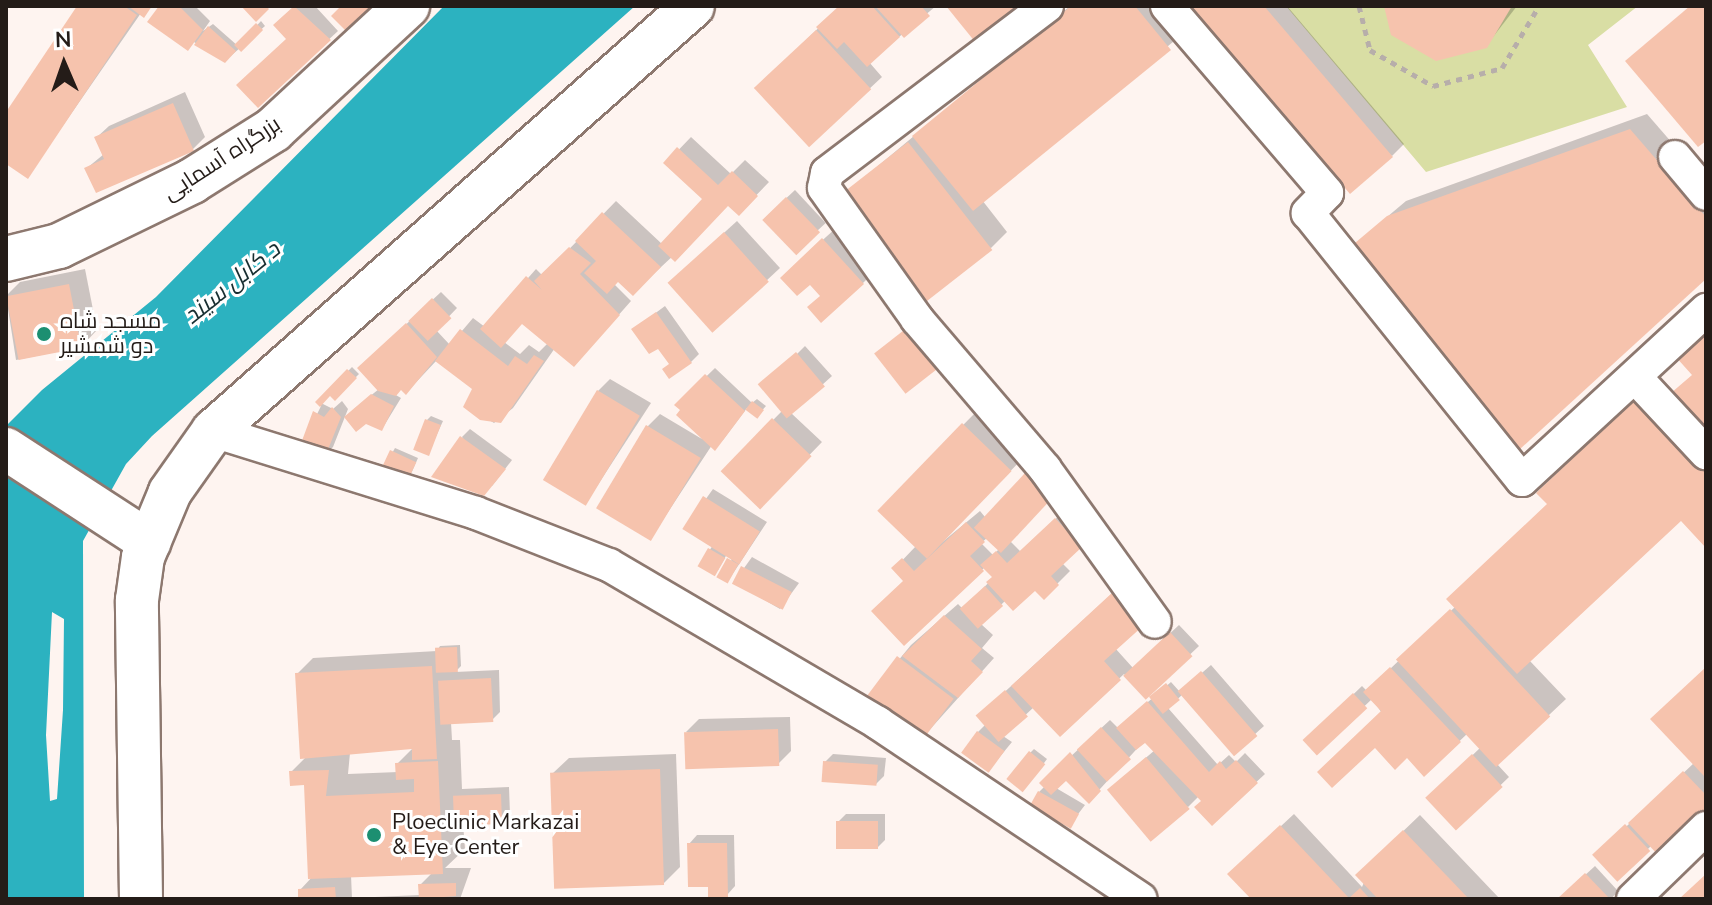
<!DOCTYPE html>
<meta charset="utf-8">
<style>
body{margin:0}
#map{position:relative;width:1712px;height:905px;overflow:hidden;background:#fef4f0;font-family:"Nunito Sans",Cairo,sans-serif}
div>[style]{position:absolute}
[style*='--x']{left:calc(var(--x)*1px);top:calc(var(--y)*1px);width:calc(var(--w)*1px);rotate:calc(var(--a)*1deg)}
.green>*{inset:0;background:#d9dea4}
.water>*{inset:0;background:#2cb2c0}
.shadow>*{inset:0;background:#0003;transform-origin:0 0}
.building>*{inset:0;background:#f6c3ad;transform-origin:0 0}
.path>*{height:5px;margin-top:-2.5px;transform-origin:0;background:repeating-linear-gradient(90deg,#b7aeaa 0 6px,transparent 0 12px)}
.roads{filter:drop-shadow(2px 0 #8d786f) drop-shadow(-2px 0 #8d786f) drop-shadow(0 2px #8d786f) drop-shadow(0 -2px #8d786f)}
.minor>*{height:32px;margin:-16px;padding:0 16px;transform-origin:16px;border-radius:16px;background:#fff}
.major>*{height:42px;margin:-21px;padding:0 21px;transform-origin:21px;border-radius:21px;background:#fff}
.highway>*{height:44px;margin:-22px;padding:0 22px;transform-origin:22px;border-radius:22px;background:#fff}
.dots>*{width:22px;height:22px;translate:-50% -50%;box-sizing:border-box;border:4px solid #fff;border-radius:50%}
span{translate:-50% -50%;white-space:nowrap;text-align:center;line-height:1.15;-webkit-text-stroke:6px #fff;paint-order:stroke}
.street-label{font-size:22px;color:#241c18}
.poi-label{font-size:22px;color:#241c18}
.left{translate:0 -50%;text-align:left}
.water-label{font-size:24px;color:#182e31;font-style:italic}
.frame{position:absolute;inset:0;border:8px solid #241c18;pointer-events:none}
.north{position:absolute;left:24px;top:24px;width:80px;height:80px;-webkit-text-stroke:6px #fff;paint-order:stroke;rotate:358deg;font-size:22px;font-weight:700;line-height:32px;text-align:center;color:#241c18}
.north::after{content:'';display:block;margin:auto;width:28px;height:36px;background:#241c18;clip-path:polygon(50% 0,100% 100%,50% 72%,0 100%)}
</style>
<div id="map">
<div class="green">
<div style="clip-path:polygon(1286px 6px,1638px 6px,1588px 45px,1627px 107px,1426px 172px)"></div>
</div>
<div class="water">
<div style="clip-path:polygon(evenodd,444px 6px,635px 6px,152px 436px,126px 464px,83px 541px,84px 899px,6px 899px,6px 426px,42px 390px,156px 297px,444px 6px,52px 612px,64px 619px,63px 710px,57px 799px,50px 801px,46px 735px,52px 612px)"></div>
</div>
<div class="shadow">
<div style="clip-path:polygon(79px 6px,153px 6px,141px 13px,28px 176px,6px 162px,6px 116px)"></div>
<div style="clip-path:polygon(161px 6px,195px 6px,210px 21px,203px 31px,213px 24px,238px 46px,261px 21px,265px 26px,225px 61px,194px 42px)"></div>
<div style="clip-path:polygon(296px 6px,315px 6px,338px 31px,258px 105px,289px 38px,276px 25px)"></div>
<div style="clip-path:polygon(841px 6px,936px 6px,869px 62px,882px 77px,809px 145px,769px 76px)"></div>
<div style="clip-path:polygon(1070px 6px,1164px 6px,1185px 32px,982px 200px,1007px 232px,991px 248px,842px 196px)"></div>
<div style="clip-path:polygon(1193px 6px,1287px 6px,1404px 144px,1392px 156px)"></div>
<div style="clip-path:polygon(1386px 6px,1517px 6px,1486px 46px)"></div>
<div style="clip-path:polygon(185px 92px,205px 137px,193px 149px,87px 168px,104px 154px,96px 138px,109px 126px)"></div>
<div style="clip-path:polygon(1647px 114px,1706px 182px,1706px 277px,1368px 233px,1406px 201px)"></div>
<div style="clip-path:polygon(evenodd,691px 137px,731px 174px,745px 160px,769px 182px,739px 213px,729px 204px,633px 293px,618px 280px,614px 284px,631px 301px,586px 352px,555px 348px,513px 408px,494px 423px,466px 406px,474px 389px,437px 360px,406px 393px,401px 387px,394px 394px,401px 398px,382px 429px,354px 409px,379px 389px,372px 356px,441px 292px,457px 308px,436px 330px,450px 345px,473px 318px,485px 327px,536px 269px,543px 276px,616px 201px,662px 244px,705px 199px,666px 163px,691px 137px,522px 322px,548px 343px,539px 352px,529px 345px,520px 354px,504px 342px,522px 322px)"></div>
<div style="left:795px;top:190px;width:45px;height:42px;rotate:47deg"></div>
<div style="clip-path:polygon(737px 221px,780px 268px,712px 331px,682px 271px)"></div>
<div style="clip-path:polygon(836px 228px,875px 271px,863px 283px,822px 295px,795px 265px)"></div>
<div style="clip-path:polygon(85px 269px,97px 330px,81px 347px,16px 360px,6px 296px,20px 282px)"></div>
<div style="clip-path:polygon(665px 306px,699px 354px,691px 362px,671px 364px,658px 346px,634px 329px)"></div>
<div style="clip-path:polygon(805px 346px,832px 376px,791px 413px,822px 442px,760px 506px,723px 471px,782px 411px,763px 388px)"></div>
<div style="clip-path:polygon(352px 367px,359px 374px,335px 398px,330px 394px,321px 403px,333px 409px,342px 401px,348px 409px,333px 447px,325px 455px,302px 445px,321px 406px,318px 402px)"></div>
<div style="clip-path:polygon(715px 368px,752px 403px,757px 399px,766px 406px,757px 416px,747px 408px,723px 440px,712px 445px,651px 538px,648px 426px,660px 414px,702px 439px,677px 405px)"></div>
<div style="clip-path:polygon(610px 379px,651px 403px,586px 503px,598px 391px)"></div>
<div style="clip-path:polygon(1650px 387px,1706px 446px,1706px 545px,1681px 518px,1529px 660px,1566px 699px,1497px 764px,1509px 777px,1456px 828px,1428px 798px,1481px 747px,1468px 733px,1425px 774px,1372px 699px,1317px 751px,1306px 740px,1362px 686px,1367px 691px,1456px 606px,1549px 504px,1555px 477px)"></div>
<div style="clip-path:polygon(evenodd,976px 412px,1023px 458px,940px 544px,980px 511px,985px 517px,1034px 466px,1059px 489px,1010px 541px,1021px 552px,1068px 507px,1093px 533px,1062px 563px,1070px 571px,1044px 597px,1035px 588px,1006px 600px,981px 624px,993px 635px,982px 648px,994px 658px,924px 736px,870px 695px,911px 645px,958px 604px,963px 609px,994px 577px,985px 567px,904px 643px,905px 581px,894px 569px,916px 546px,879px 510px,976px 412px,987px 538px,999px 549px,993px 555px,981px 543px,987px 538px)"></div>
<div style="clip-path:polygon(431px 416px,443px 421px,428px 454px,427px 420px)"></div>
<div style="clip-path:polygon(470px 429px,512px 460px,492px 486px,462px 437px)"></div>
<div style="clip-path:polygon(395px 448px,418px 458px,410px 476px,383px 469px)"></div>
<div style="clip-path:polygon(713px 489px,767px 522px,728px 581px,732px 556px,727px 554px,718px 570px,700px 565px,713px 545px,685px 528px)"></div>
<div style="clip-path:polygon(752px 557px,799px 583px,780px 609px,734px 582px)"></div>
<div style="clip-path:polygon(1126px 581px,1115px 648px,1133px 668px,1179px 625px,1199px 646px,1145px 697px,1124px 674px,1060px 734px,1034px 707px,1003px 736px,1012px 742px,989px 770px,978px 732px,986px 724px,987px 708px)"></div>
<div style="clip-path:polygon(evenodd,460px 645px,461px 666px,455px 672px,499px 670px,500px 712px,492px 720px,451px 722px,452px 740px,460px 740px,462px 789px,509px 787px,510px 814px,502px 822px,463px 823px,465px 849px,445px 868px,471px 868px,460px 899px,300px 899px,300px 890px,313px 876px,306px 783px,291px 772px,306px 757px,297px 674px,313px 658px,437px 651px,440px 646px,460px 645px,414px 747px,397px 764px,398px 772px,348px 774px,350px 753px,414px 747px,460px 645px,433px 872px,420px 885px,420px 895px,352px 898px,351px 875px,433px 872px)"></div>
<div style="clip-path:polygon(1211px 665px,1264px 726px,1234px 753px,1183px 694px,1168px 708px,1218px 765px,1229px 755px,1236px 762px,1245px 753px,1265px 774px,1212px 823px,1199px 796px,1188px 807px,1122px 778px,1155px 750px,1145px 740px,1089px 801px,1066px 778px,1056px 788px,1085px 805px,1069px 826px,1039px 792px,1045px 786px,1042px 783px,1110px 720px,1118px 728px,1171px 682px,1180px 692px)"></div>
<div style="clip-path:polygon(1706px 668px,1706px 809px,1652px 845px,1618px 878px,1596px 855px,1694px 763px)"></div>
<div style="clip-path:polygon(790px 717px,791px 751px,778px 764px,686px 732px,699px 719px)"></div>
<div style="clip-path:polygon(1034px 749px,1047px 759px,1027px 786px,1030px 753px)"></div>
<div style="clip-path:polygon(676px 754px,680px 867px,664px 883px,552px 774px,569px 758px)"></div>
<div style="clip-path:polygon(833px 754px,886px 758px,884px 776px,876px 784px,825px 762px)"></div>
<div style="clip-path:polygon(846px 814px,885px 814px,885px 840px,877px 848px,838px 822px)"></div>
<div style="clip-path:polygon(1294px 814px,1362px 887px,1374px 859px,1420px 815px,1500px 899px,1254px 899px,1242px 862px)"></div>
<div style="clip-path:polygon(697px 835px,734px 835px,735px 886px,727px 895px,710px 885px,689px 844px)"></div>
<div style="clip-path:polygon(1595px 866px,1618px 891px,1611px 899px,1559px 899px)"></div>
</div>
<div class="building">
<div style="clip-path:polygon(77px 6px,124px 6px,137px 15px,28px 179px,6px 164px,6px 112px)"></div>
<div style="clip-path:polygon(128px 6px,152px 6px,144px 18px)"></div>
<div style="clip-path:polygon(159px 6px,179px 6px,203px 30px,188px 51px,147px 22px)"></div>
<div style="clip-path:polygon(241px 6px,266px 6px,269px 9px,256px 22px)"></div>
<div style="clip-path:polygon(294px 6px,331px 40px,258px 108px,236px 85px,286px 39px,273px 25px)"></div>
<div style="clip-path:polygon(341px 6px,377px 6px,349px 34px,331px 16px)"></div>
<div style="clip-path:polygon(839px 6px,872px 6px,900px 37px,867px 67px,844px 42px,837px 49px,816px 27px)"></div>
<div style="clip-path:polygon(875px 6px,921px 6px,930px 16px,904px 38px)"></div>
<div style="clip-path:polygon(946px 6px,1031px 6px,980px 48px)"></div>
<div style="clip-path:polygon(1071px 6px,1135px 6px,1171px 50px,973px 211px,912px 136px)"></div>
<div style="clip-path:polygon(1191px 6px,1264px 6px,1393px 157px,1350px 194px)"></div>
<div style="clip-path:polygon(1384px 6px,1512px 6px,1487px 48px,1436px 61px,1391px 35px)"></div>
<div style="clip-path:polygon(1690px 6px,1706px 6px,1706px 141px,1698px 147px,1625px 61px)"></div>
<div style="left:256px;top:23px;width:10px;height:31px;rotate:45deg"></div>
<div style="clip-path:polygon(208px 26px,236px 51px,225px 63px,194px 45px)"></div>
<div style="left:816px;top:30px;width:81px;height:85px;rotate:47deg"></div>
<div style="clip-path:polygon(173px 103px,194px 151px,96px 193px,84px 168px,104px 159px,94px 137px)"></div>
<div style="clip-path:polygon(1630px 129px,1706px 217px,1706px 279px,1519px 450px,1349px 248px,1387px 216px)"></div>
<div style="left:908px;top:142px;width:137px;height:87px;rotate:52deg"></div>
<div style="clip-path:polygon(677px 147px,718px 185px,732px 171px,758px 196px,739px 216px,728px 206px,675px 262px,658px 246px,702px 199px,663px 163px)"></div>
<div style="left:786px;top:197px;width:49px;height:33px;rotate:46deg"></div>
<div style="clip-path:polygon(602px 212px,661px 267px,633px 296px,618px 282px,607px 294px,584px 273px,596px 261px,575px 241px)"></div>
<div style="left:724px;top:232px;width:67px;height:76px;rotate:48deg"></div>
<div style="clip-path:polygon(822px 238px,864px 284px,821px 323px,807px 307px,820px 296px,810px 285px,797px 296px,780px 278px)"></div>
<div style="clip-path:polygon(569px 247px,591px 263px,580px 274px,620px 315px,574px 367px,522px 324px,501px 348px,480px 329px,526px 276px,542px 290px,534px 281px)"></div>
<div style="left:69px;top:284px;width:65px;height:64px;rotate:79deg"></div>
<div style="left:432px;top:298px;width:28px;height:33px;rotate:46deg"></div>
<div style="clip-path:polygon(656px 312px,692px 363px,669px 379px,662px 369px,669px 364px,658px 349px,649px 354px,631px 329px)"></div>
<div style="clip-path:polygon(406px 323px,437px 357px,406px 395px,401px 390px,396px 396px,378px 391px,357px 368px)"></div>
<div style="left:908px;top:327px;width:51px;height:43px;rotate:52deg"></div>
<div style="clip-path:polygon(460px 329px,508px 366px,515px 356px,527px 364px,534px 355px,544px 361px,501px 423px,480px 420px,463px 407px,472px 389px,435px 361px)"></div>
<div style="clip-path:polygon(1706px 329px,1706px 432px,1671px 393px,1692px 375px,1675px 356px)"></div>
<div style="left:796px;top:352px;width:45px;height:50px;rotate:50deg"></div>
<div style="clip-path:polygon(347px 369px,357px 378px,335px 401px,330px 396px,320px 407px,315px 402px)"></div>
<div style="clip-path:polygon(705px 374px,745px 411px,715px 451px,676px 415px,680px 410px,674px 405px)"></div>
<div style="left:597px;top:390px;width:50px;height:105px;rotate:31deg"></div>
<div style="clip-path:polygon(371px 394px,394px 406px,382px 431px,366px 424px,356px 432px,344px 417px)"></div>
<div style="left:752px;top:401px;width:15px;height:11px;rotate:37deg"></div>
<div style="clip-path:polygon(1633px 401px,1689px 461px,1698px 453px,1706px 462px,1706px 548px,1681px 521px,1517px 674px,1446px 599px,1547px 504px,1536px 493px)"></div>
<div style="clip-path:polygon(332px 407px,341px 417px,325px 457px,300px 446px,313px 411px,324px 417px)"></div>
<div style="left:772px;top:418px;width:55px;height:74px;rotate:44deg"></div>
<div style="left:425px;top:419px;width:17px;height:33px;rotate:21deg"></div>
<div style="left:962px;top:423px;width:69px;height:122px;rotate:44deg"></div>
<div style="left:646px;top:425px;width:64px;height:97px;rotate:31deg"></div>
<div style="clip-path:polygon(460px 436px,506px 469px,484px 496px,431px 477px)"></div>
<div style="left:390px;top:450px;width:29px;height:22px;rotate:25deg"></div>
<div style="left:1025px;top:473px;width:37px;height:75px;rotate:43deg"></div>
<div style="left:703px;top:496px;width:67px;height:39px;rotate:32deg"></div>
<div style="clip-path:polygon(1055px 518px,1082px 547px,1051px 576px,1059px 585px,1044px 600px,1035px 591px,1013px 611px,986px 582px,992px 577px,980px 565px,996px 551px,1007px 563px)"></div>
<div style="clip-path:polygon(966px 522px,985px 542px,970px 556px,984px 571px,904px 646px,871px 611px,903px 581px,891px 568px,902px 558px,914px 571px)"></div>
<div style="left:708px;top:548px;width:20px;height:21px;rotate:30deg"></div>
<div style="left:727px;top:558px;width:13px;height:22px;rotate:29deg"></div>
<div style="left:741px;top:566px;width:57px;height:20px;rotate:27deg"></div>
<div style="left:985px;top:586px;width:27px;height:34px;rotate:48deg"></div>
<div style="clip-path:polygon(1113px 592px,1144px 625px,1104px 661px,1121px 680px,1060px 737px,1011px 686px)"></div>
<div style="left:1450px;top:609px;width:147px;height:74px;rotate:47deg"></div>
<div style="clip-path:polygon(944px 615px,982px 649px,971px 661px,983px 672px,958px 698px,902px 656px)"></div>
<div style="left:1170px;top:632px;width:33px;height:64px;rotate:47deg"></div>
<div style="left:457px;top:647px;width:25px;height:22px;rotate:88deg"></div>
<div style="left:897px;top:656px;width:71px;height:49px;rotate:37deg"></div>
<div style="clip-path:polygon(432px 666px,437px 759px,412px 760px,412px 749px,300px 759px,295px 673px)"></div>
<div style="clip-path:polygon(1390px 667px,1461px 742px,1424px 777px,1407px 758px,1395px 770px,1375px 748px,1332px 788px,1317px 772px,1381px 711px,1363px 692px)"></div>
<div style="clip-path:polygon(1706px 667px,1706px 775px,1704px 776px,1650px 719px)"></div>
<div style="left:1201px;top:671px;width:86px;height:31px;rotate:49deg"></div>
<div style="left:491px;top:678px;width:44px;height:53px;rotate:87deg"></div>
<div style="left:1166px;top:683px;width:22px;height:22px;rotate:51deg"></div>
<div style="left:1005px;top:690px;width:35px;height:39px;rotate:49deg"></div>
<div style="left:1353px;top:693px;width:21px;height:69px;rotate:47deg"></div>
<div style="clip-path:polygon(1147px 701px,1209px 772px,1220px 761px,1226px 769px,1236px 760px,1258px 783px,1212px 826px,1194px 807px,1201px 801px,1145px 743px,1136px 750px,1116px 728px)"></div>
<div style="left:1101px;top:727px;width:44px;height:33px;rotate:47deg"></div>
<div style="left:778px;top:729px;width:37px;height:94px;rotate:88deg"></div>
<div style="left:977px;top:731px;width:34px;height:27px;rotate:36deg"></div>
<div style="left:1029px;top:751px;width:21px;height:36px;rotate:39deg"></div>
<div style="clip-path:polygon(1070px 752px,1101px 791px,1089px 804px,1066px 781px,1051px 795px,1039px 783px)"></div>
<div style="left:1472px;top:754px;width:45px;height:64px;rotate:47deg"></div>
<div style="left:1146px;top:757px;width:68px;height:51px;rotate:50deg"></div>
<div style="clip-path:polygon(438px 761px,443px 874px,308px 879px,304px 785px,290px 786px,289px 771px,329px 770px,326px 796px,414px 792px,414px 779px,396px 780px,395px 763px)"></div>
<div style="left:823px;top:761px;width:55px;height:21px;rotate:4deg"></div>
<div style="left:660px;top:769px;width:116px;height:110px;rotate:88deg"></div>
<div style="clip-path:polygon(1683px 771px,1706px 795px,1706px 812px,1659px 856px,1628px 823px)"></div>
<div style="left:1038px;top:791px;width:47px;height:17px;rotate:29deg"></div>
<div style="left:501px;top:794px;width:30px;height:48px;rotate:88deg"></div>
<div style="left:836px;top:821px;width:42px;height:28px"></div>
<div style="left:1625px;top:824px;width:37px;height:45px;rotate:47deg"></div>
<div style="clip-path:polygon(1280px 825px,1348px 897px,1346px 899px,1251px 899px,1227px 874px)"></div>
<div style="clip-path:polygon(1403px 830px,1469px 899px,1378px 899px,1355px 875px)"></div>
<div style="clip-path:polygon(687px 843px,727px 843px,728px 897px,708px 897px,708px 887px,688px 887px)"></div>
<div style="clip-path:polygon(1585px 873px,1610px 899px,1557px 899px)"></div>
<div style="clip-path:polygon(1706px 874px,1706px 899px,1679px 899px)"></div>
<div style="clip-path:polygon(456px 883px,456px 896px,419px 899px,418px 884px)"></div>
<div style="clip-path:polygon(335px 887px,336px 899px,298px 899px,298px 889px)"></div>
<div style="clip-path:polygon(1360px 888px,1370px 899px,1348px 899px)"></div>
</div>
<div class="path">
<div style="--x:1359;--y:6;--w:45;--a:76"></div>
<div style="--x:1370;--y:50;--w:73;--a:29.7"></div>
<div style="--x:1433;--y:86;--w:71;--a:-14.6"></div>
<div style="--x:1502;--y:68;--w:72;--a:-59.2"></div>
</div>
<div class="roads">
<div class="minor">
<div style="--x:1047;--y:6;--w:276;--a:142.8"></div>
<div style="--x:827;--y:173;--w:15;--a:101"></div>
<div style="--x:824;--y:188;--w:161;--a:54.6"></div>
<div style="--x:917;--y:319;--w:197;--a:49.5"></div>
<div style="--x:1045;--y:469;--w:188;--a:54.3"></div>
<div style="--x:1167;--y:6;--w:246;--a:49.4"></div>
<div style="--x:1327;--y:193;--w:28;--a:134"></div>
<div style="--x:1308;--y:213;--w:342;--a:51.3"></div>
<div style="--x:1522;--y:480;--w:251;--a:-42.7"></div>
<div style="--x:1675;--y:157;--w:48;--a:50"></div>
<div style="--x:1636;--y:378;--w:103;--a:47"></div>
<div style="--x:213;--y:431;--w:275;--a:17.3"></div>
<div style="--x:476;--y:513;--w:143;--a:21.4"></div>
<div style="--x:609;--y:565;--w:312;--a:30.4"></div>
<div style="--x:878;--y:723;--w:316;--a:33.8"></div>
<div style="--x:1633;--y:899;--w:102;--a:-44.2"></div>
</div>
<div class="major">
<div style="--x:6;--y:449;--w:171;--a:33"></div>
<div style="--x:141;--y:899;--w:299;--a:-90.8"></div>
<div style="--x:137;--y:600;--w:43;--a:-82.1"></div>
<div style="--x:143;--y:557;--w:70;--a:-67.4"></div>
<div style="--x:170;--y:492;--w:75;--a:-54.8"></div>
<div style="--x:213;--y:431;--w:641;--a:-41.52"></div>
</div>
<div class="highway">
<div style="--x:6;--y:259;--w:55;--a:-13.8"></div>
<div style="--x:59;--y:246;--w:148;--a:-26"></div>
<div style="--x:192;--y:181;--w:96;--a:-32.2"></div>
<div style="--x:273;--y:130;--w:183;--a:-42.8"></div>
</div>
</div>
<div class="dots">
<div style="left:44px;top:334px;background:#1c8f71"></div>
<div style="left:374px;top:835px;background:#1c8f71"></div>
</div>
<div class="street-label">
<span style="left:222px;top:159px;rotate:-33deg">بزرگراه آسمایی</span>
</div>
<div class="poi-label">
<span class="left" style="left:60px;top:334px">مسجد شاه<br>دو شمشیر</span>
<span class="left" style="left:392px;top:835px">Ploeclinic Markazai<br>&amp; Eye Center</span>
</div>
<div class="water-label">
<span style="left:232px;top:283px;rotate:-39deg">د کابل سيند</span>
</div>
<div class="frame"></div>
<div class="north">N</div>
</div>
